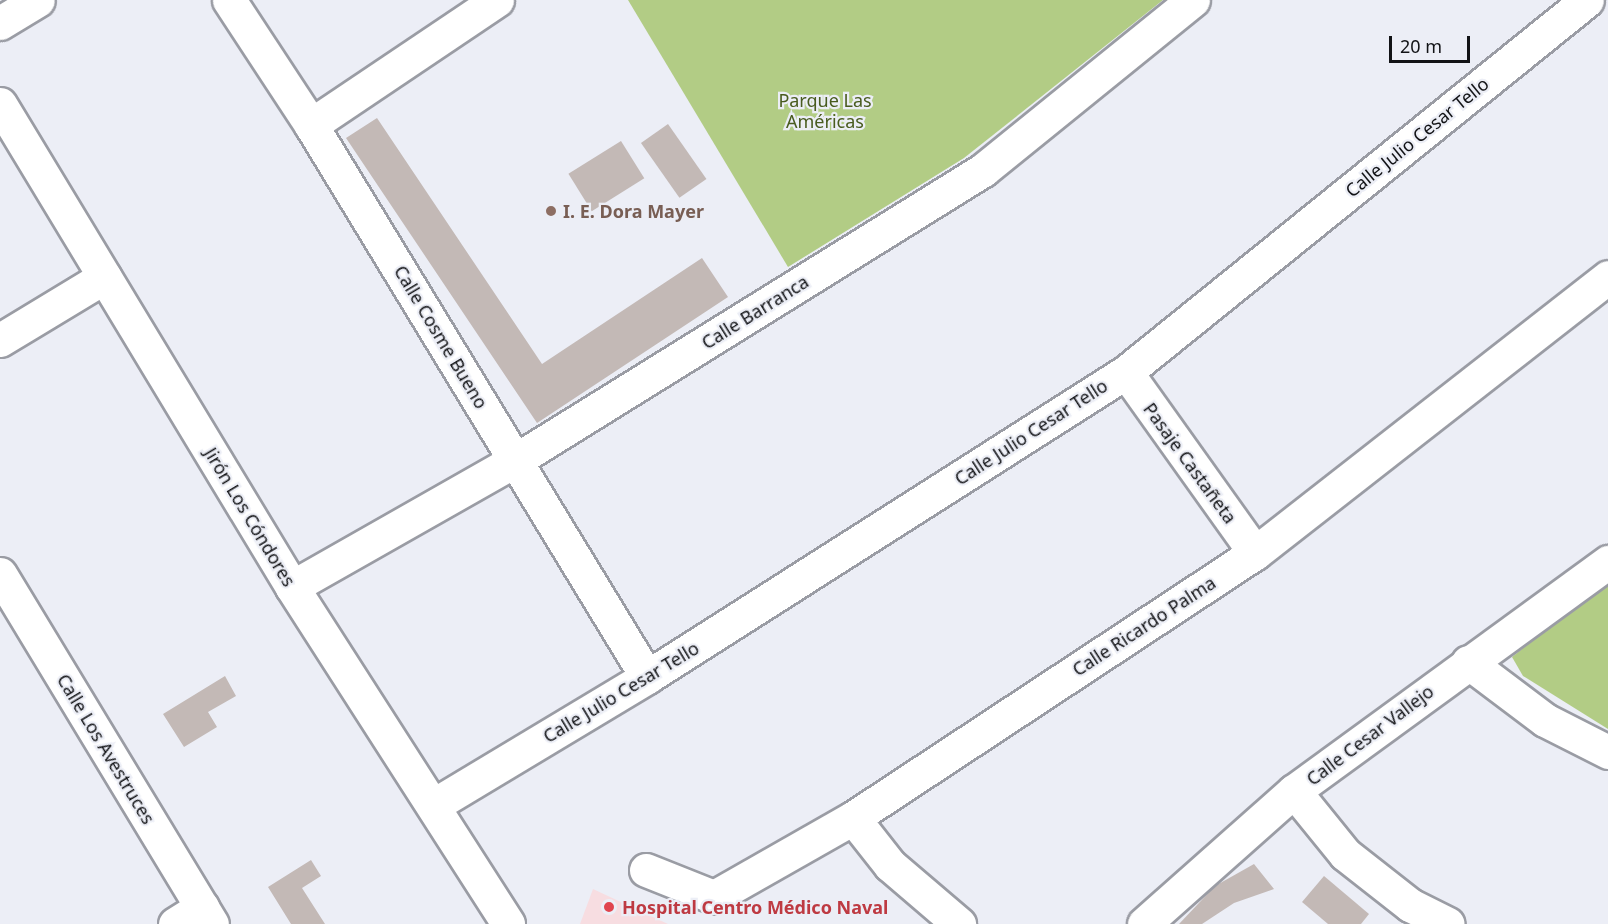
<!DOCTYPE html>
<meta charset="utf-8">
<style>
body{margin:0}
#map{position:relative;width:1608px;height:924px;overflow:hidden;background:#eceef6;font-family:"Noto Sans",sans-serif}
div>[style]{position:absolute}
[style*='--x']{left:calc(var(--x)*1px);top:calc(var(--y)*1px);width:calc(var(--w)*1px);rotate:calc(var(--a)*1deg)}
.medical>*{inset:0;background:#f7dde1}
.green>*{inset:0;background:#b2cc85}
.building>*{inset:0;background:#c3b9b6;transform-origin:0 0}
.roads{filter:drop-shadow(2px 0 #9a9ca4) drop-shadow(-2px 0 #9a9ca4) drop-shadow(0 2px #9a9ca4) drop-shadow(0 -2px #9a9ca4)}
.minor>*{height:33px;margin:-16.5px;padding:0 16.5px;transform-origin:16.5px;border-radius:16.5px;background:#fff}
.dots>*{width:16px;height:16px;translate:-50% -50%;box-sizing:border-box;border:3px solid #eceef6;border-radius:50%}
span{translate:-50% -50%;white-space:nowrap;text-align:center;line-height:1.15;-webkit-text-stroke:4.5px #eceef6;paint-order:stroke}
.park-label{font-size:18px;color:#495c1f}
.street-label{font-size:18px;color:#121316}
.education-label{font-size:18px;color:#785e54;font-weight:700}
.left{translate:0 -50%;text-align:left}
.health-label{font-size:18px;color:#be3a42;font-weight:700}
.scale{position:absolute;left:1389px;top:36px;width:81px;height:27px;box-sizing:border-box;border:3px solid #121316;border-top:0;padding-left:8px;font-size:18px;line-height:21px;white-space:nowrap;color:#121316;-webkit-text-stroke:4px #eceef6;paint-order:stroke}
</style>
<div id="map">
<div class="medical">
<div style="clip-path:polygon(593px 889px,668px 924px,580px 924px)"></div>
</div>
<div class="green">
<div style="clip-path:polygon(628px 0,1163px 0,964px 158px,788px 267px)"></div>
<div style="clip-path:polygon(1608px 579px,1608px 729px,1523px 676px,1512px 657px)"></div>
</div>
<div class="building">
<div style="clip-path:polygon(377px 118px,542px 364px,702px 258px,728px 297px,537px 423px,346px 138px)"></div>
<div style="left:668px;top:124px;width:67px;height:33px;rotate:55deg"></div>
<div style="left:621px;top:141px;width:44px;height:62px;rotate:58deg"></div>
<div style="clip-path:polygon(225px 676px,236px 696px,208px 712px,217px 727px,184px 747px,163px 714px)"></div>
<div style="clip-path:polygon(311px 860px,321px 876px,302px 888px,325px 924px,291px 924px,268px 887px)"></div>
<div style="clip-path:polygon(1254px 864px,1274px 889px,1234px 903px,1202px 924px,1179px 924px,1215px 886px)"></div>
<div style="clip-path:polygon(1324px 876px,1369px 914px,1361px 924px,1328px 924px,1302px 902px)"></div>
</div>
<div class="roads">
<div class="minor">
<div style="--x:229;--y:0;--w:149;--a:56.7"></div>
<div style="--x:311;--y:125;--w:646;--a:58.67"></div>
<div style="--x:0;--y:23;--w:44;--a:-31.2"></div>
<div style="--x:0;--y:104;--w:564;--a:58.84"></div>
<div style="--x:292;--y:587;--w:400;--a:57.3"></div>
<div style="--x:311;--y:125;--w:224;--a:-33.9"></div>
<div style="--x:0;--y:340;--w:122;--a:-31.2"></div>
<div style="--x:1126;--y:372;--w:222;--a:54.5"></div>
<div style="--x:0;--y:574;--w:409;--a:58.8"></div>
<div style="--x:292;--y:587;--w:257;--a:-29.6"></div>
<div style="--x:516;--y:460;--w:550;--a:-31.84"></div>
<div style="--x:983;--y:170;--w:270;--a:-39"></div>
<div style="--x:1468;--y:662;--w:96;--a:37"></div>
<div style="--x:1545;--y:720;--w:71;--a:26.9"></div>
<div style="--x:1294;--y:791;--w:81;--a:51"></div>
<div style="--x:1345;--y:854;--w:83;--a:38.1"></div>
<div style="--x:1410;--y:905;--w:42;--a:26.6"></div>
<div style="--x:434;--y:805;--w:249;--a:-31"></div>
<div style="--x:647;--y:677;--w:568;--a:-32.49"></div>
<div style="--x:1126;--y:372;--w:592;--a:-38.9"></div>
<div style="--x:853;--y:818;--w:60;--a:51.8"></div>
<div style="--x:890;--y:865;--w:91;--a:40.5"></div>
<div style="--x:646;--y:870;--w:73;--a:21.7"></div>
<div style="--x:714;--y:897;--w:160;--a:-29.6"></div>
<div style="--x:853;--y:818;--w:481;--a:-33.4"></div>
<div style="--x:1255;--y:553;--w:448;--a:-38"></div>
<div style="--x:175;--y:924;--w:32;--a:-32"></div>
<div style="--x:1144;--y:924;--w:200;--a:-41.6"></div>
<div style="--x:1294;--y:791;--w:389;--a:-36.1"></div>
</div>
</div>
<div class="dots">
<div style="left:551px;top:211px;background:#8d6e63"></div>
<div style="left:609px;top:907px;background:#e0444e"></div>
</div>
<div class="park-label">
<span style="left:825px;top:111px">Parque Las<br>Américas</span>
</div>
<div class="street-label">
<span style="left:1417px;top:137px;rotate:-39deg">Calle Julio Cesar Tello</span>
<span style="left:755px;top:312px;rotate:-32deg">Calle Barranca</span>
<span style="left:441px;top:337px;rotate:59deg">Calle Cosme Bueno</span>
<span style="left:1031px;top:432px;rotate:-33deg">Calle Julio Cesar Tello</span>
<span style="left:1190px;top:463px;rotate:54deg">Pasaje Castañeta</span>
<span style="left:250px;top:517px;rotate:59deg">Jirón Los Cóndores</span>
<span style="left:1144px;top:626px;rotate:-33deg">Calle Ricardo Palma</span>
<span style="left:621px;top:692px;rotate:-31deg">Calle Julio Cesar Tello</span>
<span style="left:1370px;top:735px;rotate:-37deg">Calle Cesar Vallejo</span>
<span style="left:106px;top:749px;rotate:59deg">Calle Los Avestruces</span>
</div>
<div class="education-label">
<span class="left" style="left:563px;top:211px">I. E. Dora Mayer</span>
</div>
<div class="health-label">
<span class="left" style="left:622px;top:907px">Hospital Centro Médico Naval</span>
</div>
<div class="scale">20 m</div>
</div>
